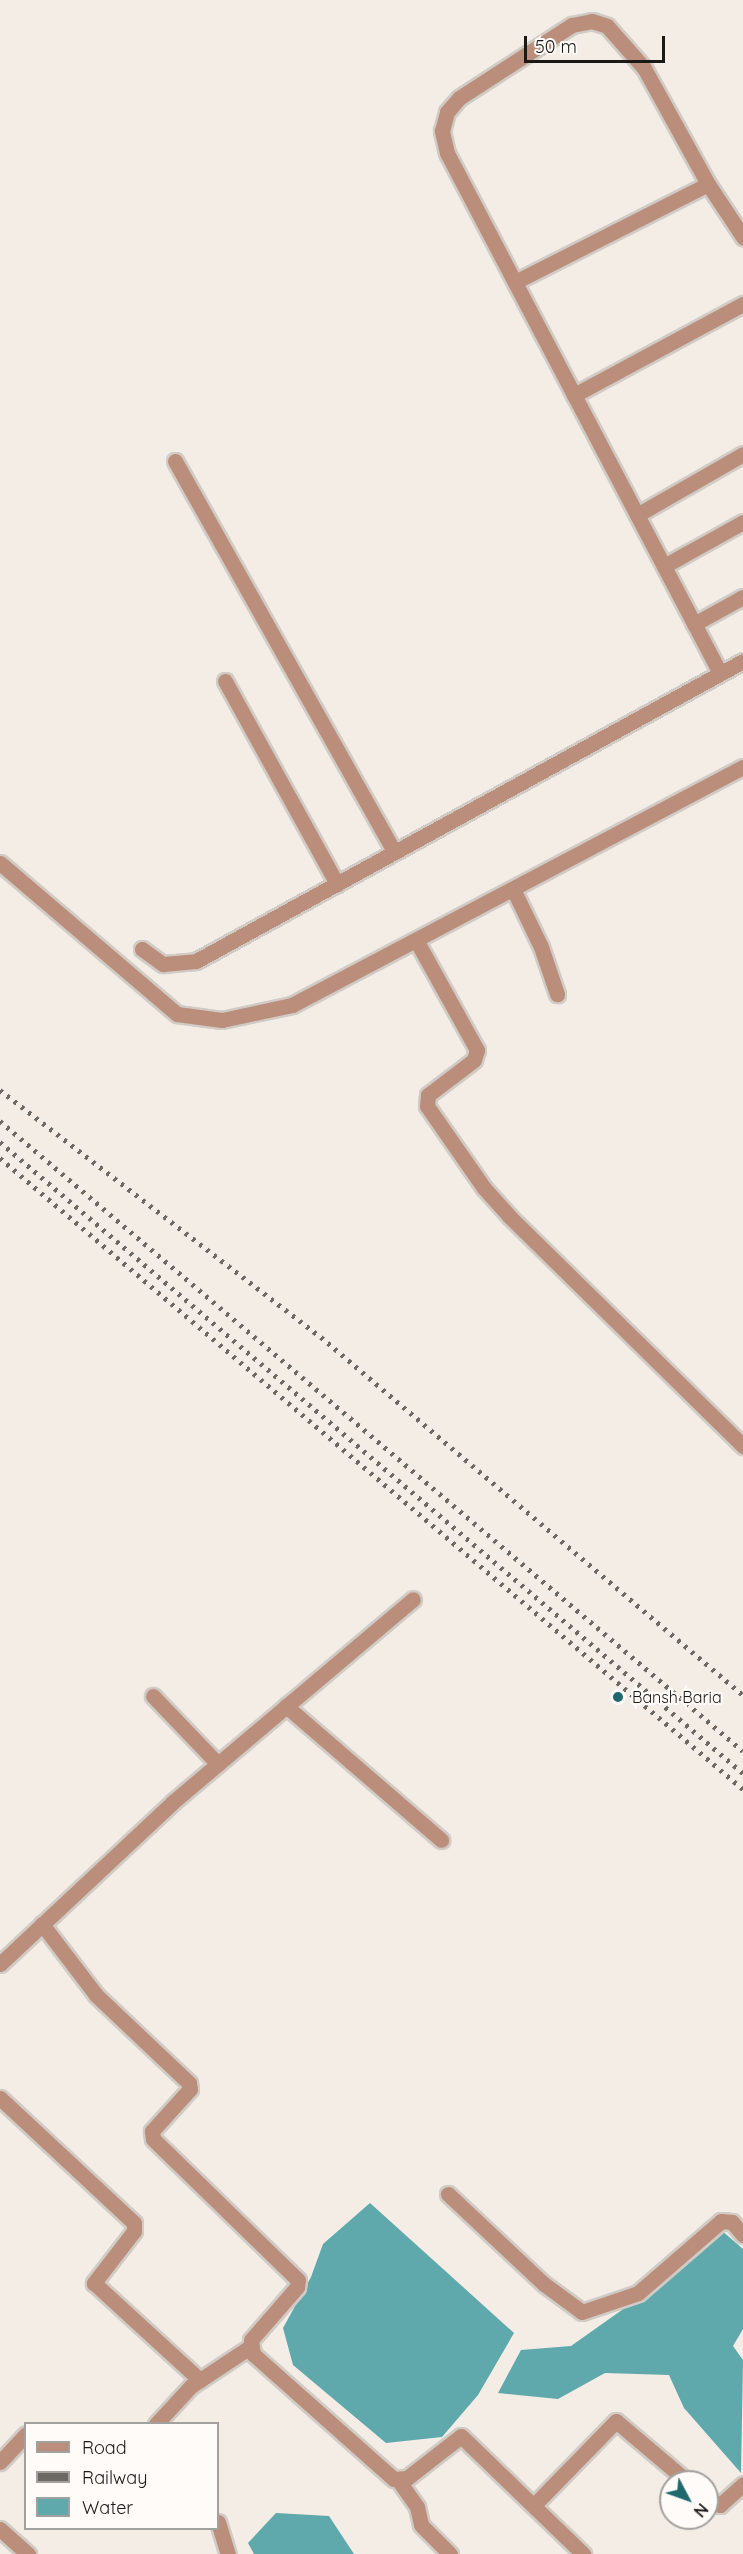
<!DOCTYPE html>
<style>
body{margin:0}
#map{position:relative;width:743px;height:2554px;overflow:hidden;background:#f4ede6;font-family:Quicksand,sans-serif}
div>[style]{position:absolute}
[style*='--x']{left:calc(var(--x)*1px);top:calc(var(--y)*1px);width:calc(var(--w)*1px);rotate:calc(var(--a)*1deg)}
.water>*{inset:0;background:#5fa8ac}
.roads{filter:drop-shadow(2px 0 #d1cbc5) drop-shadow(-2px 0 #d1cbc5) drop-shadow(0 2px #d1cbc5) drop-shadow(0 -2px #d1cbc5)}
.minor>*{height:15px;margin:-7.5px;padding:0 7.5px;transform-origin:7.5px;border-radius:7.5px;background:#ba8e7b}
.rail>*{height:4.5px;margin-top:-2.25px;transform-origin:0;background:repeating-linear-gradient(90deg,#6c6864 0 3px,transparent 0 9px)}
.dots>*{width:16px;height:16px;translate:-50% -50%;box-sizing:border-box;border:3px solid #fefbf9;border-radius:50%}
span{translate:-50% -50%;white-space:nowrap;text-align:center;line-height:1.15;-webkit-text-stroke:4.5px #fefbf9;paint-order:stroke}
.poi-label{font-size:16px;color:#1b1916}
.left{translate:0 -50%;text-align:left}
.legend{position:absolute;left:24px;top:2422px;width:195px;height:108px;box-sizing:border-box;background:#fefbf9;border:2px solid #a3a19e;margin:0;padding:8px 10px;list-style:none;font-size:18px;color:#1b1916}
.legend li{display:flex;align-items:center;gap:12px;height:30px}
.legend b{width:30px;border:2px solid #a3a19e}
.north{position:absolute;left:659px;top:2470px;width:60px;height:60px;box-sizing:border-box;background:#fefbf9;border:2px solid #a3a19e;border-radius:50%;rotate:131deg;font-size:16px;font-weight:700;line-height:24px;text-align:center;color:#1b1916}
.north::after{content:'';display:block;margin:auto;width:21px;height:27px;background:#1d696e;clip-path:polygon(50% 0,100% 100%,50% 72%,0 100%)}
.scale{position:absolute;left:524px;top:36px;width:141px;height:27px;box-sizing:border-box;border:3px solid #1b1916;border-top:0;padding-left:8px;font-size:18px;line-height:21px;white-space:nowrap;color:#1b1916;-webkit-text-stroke:4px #fefbf9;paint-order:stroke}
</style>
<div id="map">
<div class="water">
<div style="clip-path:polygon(370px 2203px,514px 2333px,478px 2395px,442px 2437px,386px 2443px,293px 2365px,283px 2328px,311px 2277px,323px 2244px)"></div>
<div style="clip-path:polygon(721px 2230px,743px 2249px,743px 2329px,733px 2346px,743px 2360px,741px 2473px,684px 2408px,669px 2375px,605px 2373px,558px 2399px,498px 2393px,521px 2350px,571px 2346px,653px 2288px)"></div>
<div style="clip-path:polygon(276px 2513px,329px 2516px,354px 2554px,254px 2554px,248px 2543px)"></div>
</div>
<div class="roads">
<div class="minor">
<div style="--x:515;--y:282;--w:216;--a:-26.9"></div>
<div style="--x:574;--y:395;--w:192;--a:-28.3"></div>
<div style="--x:175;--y:461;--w:448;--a:60.7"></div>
<div style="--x:637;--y:515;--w:122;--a:-29.9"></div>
<div style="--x:664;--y:566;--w:90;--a:-29.1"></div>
<div style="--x:694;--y:624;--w:56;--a:-28.9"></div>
<div style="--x:720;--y:673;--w:587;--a:-117.7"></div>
<div style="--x:447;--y:153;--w:23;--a:-103"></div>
<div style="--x:442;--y:131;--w:20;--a:-75"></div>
<div style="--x:447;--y:112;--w:18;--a:-49"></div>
<div style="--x:459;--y:98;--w:135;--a:-32.9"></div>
<div style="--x:572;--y:25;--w:20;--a:-11"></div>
<div style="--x:592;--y:21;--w:16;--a:18"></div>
<div style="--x:607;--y:26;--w:56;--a:48.6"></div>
<div style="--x:644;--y:68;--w:132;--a:61.1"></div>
<div style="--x:708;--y:184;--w:64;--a:56.6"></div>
<div style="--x:225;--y:681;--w:232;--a:61.1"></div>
<div style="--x:0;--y:863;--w:233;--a:40.5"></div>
<div style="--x:177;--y:1014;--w:45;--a:7.6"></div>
<div style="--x:222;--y:1020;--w:72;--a:-12.1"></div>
<div style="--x:292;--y:1005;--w:510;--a:-27.82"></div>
<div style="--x:513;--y:889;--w:64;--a:64.2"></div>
<div style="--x:541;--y:947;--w:50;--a:71.2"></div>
<div style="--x:416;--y:940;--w:126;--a:61"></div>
<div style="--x:477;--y:1050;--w:10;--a:107"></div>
<div style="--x:474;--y:1060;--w:58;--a:142.7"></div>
<div style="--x:428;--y:1095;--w:11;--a:95"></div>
<div style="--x:427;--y:1106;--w:100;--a:55.2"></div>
<div style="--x:484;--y:1188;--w:39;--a:48"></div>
<div style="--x:510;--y:1217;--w:327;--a:44.5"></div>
<div style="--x:142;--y:949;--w:26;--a:36"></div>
<div style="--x:163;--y:964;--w:33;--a:-5"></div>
<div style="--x:196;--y:961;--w:624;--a:-28.74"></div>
<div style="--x:153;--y:1696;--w:94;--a:46.3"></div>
<div style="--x:286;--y:1706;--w:205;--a:40.8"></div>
<div style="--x:42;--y:1924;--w:89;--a:52.7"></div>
<div style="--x:96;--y:1995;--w:128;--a:43.4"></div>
<div style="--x:189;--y:2083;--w:6;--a:81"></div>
<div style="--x:190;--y:2089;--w:57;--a:132.1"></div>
<div style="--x:152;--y:2131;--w:8;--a:83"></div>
<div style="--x:153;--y:2139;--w:202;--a:44.2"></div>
<div style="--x:298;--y:2280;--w:7;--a:98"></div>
<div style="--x:297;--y:2287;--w:70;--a:131"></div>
<div style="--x:251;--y:2340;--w:14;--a:82"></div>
<div style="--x:253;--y:2354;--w:188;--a:41.6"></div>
<div style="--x:394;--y:2479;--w:13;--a:-4"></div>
<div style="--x:407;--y:2478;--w:68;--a:-37.9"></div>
<div style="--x:461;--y:2436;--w:170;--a:44"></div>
<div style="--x:0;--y:1964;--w:237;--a:-43.1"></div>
<div style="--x:173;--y:1802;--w:314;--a:-40.2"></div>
<div style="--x:0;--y:2098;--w:183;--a:43"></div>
<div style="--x:134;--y:2223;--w:8;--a:90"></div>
<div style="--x:134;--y:2231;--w:66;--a:127.6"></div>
<div style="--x:94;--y:2283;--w:144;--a:42.5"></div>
<div style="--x:448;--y:2194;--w:132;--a:43.2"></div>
<div style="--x:544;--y:2284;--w:47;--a:36.4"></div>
<div style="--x:582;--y:2312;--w:59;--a:-18.7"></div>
<div style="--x:638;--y:2293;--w:110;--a:-40.9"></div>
<div style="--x:721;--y:2221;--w:11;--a:5"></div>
<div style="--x:732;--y:2222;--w:17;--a:50"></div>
<div style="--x:156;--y:2424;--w:52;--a:-47.4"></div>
<div style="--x:191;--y:2386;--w:71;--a:-33.5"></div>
<div style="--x:0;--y:2462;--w:38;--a:-47"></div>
<div style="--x:399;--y:2481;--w:32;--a:55"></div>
<div style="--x:417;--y:2507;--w:18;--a:77"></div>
<div style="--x:421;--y:2525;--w:41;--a:45"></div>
<div style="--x:707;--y:2498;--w:15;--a:28"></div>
<div style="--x:720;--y:2505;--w:31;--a:-42"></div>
<div style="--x:534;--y:2505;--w:117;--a:-45.7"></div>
<div style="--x:616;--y:2421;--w:94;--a:40.3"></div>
<div style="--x:218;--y:2522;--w:34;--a:73"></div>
<div style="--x:0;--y:2529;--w:38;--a:42"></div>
</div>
</div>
<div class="rail">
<div style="--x:0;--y:1090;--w:405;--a:37.6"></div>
<div style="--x:321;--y:1337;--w:553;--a:40.31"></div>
<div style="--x:0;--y:1121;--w:974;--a:40.3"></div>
<div style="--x:0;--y:1142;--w:975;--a:40.34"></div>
<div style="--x:0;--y:1158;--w:975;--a:40.34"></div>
</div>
<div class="dots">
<div style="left:618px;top:1697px;background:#1d696e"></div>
</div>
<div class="poi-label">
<span class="left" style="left:632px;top:1697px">Bansh Baria</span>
</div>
<ul class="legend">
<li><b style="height:8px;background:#ba8e7b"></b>Road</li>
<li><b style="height:8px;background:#6c6864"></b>Railway</li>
<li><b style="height:16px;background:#5fa8ac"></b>Water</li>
</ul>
<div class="north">N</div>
<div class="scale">50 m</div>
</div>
